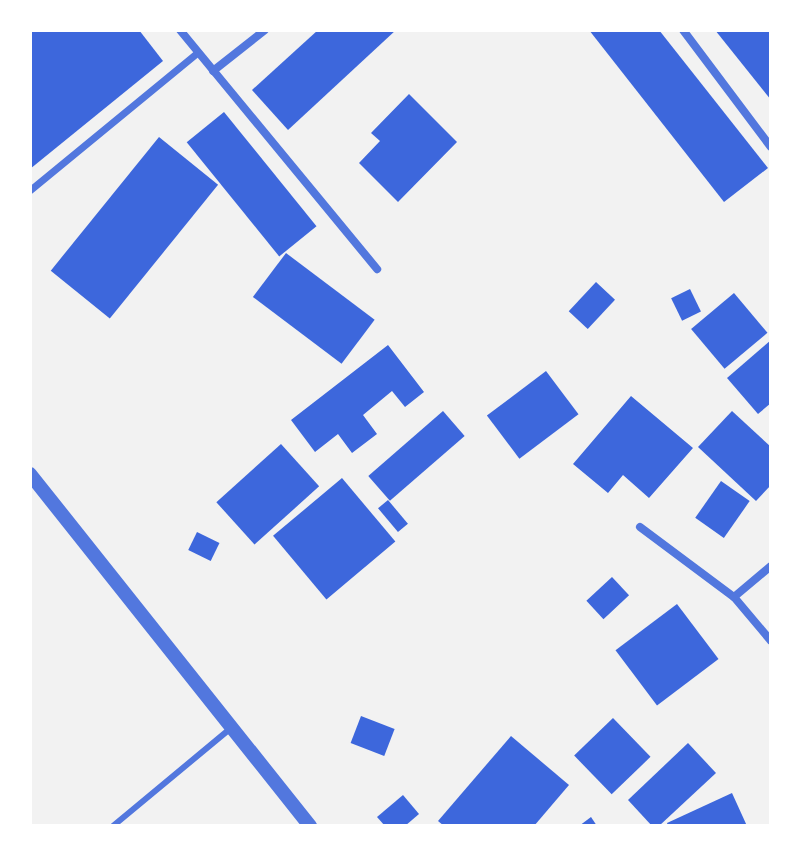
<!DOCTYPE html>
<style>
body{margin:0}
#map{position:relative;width:801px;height:856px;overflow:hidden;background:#f2f2f2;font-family:"Nunito Sans",sans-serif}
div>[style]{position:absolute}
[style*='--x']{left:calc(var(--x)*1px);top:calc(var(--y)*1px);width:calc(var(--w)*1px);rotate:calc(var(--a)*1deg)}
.building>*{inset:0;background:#3d67dc;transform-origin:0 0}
.service>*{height:6px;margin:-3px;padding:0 3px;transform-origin:3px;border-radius:3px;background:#5277de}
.pedestrian>*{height:7px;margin:-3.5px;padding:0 3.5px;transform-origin:3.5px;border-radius:3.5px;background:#5277de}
.minor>*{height:8px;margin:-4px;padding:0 4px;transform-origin:4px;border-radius:4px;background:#5277de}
.tertiary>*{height:14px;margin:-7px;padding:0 7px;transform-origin:7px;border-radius:7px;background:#5277de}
span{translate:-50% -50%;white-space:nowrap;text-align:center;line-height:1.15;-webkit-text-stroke:8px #fff;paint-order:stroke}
.frame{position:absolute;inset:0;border:32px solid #fff;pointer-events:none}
</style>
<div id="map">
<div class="building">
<div style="clip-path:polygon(30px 30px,139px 30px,163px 61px,30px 169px)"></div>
<div style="clip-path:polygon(318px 30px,396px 30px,288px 130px,252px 90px)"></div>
<div style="clip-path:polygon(589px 30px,659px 30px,768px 168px,724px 202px)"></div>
<div style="clip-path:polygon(715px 30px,771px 30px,771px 100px)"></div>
<div style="clip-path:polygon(409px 94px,457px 142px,398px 202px,359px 163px,380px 141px,371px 133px)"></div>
<div style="left:224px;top:112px;width:147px;height:48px;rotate:51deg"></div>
<div style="left:159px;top:137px;width:76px;height:172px;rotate:39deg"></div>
<div style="left:286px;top:253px;width:111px;height:55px;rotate:37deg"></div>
<div style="left:596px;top:282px;width:26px;height:40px;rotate:43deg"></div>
<div style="left:690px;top:289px;width:25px;height:21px;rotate:64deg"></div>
<div style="left:734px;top:293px;width:52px;height:56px;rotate:50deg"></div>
<div style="clip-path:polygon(771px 340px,771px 403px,758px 414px,727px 378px)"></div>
<div style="clip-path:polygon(388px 345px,424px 392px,405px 407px,392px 391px,363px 415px,377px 434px,352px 453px,338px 434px,315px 452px,291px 420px)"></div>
<div style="left:546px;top:371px;width:54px;height:74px;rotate:53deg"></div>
<div style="clip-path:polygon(631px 396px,693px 448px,649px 498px,623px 475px,608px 493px,573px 464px)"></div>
<div style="left:443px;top:411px;width:33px;height:99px;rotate:49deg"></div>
<div style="clip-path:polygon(732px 411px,771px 447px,771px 485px,756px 501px,698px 447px)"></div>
<div style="left:281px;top:444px;width:57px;height:87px;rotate:48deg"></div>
<div style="left:342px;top:478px;width:83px;height:90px;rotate:50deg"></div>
<div style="left:721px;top:481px;width:35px;height:45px;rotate:35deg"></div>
<div style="left:388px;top:500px;width:31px;height:13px;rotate:50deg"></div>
<div style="left:197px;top:532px;width:25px;height:20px;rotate:26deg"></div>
<div style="left:612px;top:577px;width:25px;height:35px;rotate:47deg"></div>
<div style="left:677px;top:604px;width:69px;height:77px;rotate:53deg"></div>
<div style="left:361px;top:716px;width:36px;height:29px;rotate:21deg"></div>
<div style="left:613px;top:718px;width:54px;height:54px;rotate:46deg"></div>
<div style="clip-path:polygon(511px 736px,569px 785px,534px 826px,444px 826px,438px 821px)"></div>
<div style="clip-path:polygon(688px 743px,716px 773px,659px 826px,652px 826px,628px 800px)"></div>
<div style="clip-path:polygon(732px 793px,747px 826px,668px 826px,667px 823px)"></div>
<div style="clip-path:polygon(403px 795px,419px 814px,405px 826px,385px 826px,377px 817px)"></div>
<div style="clip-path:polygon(591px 817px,597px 826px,579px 826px)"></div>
</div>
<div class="service">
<div style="--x:113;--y:826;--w:152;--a:-39.7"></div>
</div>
<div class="pedestrian">
<div style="--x:30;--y:190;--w:217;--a:-39.4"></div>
</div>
<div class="minor">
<div style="--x:180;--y:30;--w:310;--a:50.5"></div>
<div style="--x:683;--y:30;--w:146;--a:53.1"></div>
<div style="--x:213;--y:71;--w:66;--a:-38.3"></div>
<div style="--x:640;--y:527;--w:117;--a:36.7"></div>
<div style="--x:734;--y:597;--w:57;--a:49.9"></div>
<div style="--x:734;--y:597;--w:48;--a:-40"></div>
</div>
<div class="tertiary">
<div style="--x:30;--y:474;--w:450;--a:51.5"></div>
</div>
<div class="frame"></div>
</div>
